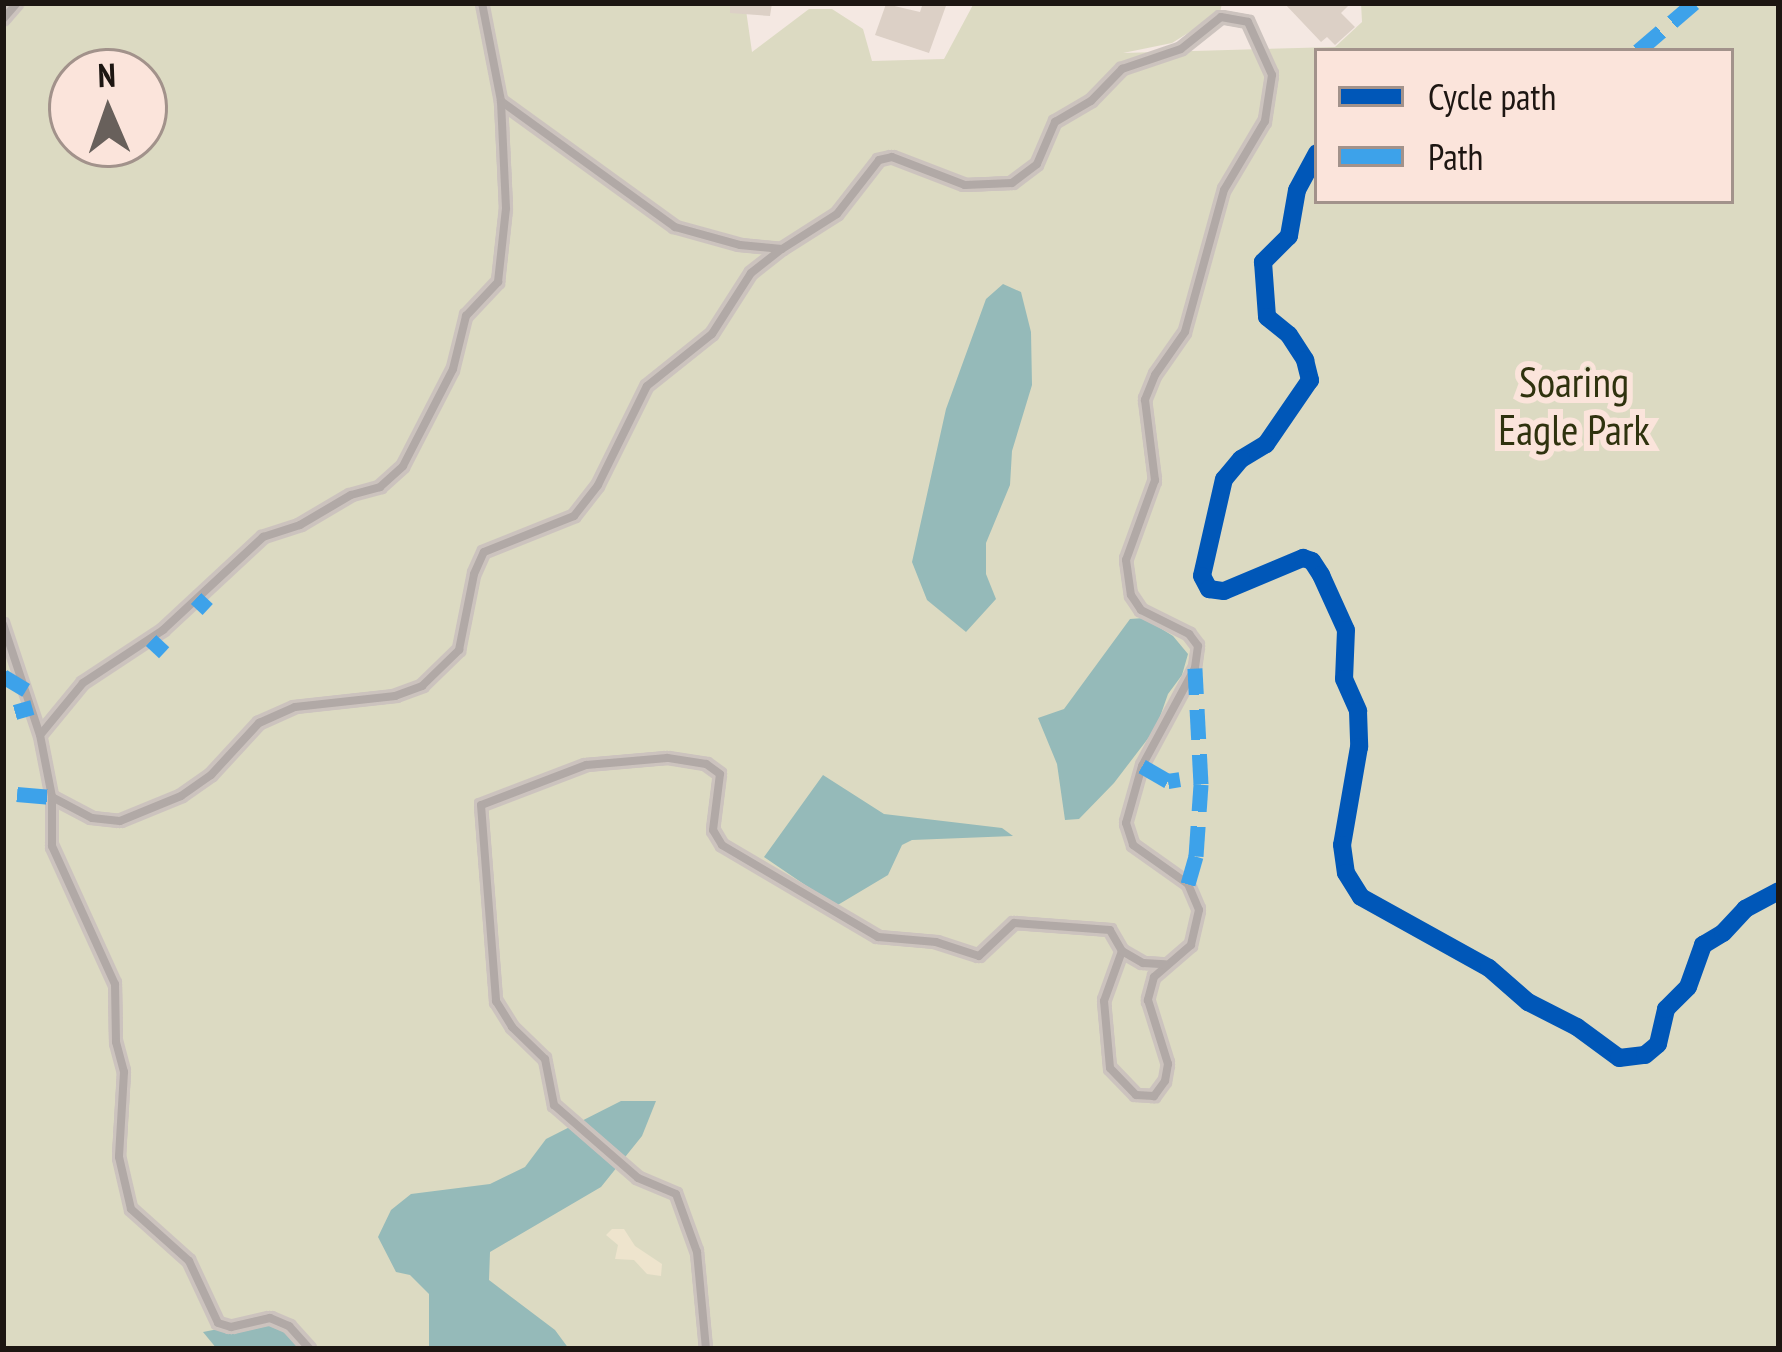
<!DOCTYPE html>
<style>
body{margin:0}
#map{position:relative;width:1782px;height:1352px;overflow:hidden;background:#f4e8e2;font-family:"PT Sans Narrow",sans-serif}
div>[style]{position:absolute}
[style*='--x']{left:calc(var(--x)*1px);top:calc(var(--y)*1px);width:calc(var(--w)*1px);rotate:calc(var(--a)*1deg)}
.green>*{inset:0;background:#dcdac2}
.sand>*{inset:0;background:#eee4cd}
.water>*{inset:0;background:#95bab9}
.building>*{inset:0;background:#dcd0c6}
.roads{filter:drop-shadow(3px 0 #ccc3be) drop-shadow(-3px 0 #ccc3be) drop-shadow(0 3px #ccc3be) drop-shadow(0 -3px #ccc3be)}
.lane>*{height:8px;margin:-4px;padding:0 4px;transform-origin:4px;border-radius:4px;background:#b1a9a6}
.quiet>*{height:15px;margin-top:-7.5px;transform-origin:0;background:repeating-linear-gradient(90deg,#3da2ea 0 30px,transparent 0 45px)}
.cycleway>*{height:18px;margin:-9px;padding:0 9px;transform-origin:9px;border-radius:9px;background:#0057b8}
span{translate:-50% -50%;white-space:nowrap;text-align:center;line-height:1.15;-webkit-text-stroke:12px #fbe4db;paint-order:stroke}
.park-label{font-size:42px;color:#2f320e}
.frame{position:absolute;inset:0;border:6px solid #1d1612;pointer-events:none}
.legend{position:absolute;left:1314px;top:48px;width:420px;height:156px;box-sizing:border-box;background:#fbe4db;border:3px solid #a2928b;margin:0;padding:15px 21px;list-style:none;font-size:36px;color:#1d1612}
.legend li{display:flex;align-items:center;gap:24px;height:60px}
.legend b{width:60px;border:3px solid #a2928b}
.north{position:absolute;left:48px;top:48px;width:120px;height:120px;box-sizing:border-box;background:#fbe4db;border:3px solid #a2928b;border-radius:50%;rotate:358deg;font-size:33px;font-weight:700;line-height:48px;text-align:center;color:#1d1612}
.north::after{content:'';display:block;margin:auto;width:42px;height:54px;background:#68605b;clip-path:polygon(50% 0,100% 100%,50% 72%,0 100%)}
</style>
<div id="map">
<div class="green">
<div style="clip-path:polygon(evenodd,3px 3px,745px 3px,752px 52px,809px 9px,832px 9px,863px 29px,872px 61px,944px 59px,974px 3px,1222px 3px,1220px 13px,1172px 43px,1123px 53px,1335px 47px,1362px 22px,1361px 3px,1779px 3px,1779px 1349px,3px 1349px,3px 3px,1317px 51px,1731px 51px,1731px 201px,1317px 201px,1317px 51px,3px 3px,72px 72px,144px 72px,144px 144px,72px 144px,72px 72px)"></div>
</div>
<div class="sand">
<div style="clip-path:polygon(612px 1229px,624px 1229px,635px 1246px,662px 1264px,661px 1276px,647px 1274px,634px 1260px,615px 1259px,618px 1245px,606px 1235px)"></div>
</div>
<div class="water">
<div style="clip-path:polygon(1003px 284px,1021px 292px,1031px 332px,1032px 385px,1012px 451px,1010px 485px,986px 543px,986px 574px,996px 599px,966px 632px,927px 600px,912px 562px,946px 409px,986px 299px)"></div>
<div style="clip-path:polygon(1144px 618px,1173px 636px,1188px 654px,1182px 675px,1168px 694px,1156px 728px,1114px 783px,1079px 819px,1065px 820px,1057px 764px,1038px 718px,1064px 709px,1130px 619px)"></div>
<div style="clip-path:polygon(823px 775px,884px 814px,1002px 828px,1013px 836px,912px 840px,902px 845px,888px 875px,836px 906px,764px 857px)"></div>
<div style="clip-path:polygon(621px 1101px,656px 1101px,642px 1136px,601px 1187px,490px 1252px,489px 1280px,555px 1330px,569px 1349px,429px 1349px,429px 1294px,410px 1275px,396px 1272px,378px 1237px,391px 1210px,411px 1194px,490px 1184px,525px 1167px,546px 1139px)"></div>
<div style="clip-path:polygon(264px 1320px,292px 1333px,305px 1349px,217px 1349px,203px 1332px)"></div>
</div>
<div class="building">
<div style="clip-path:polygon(730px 3px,772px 3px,770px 16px,730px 13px)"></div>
<div style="clip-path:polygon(923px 3px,947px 3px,929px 53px,875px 35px,886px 4px,920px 12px)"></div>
<div style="clip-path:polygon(1284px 3px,1351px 3px,1341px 13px,1355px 27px,1335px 45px,1327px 37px,1321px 42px)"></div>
</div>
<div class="roads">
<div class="lane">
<div style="--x:482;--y:3;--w:100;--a:79"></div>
<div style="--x:501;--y:101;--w:215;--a:35.9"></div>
<div style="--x:675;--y:227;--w:67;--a:15.5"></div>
<div style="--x:740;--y:245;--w:42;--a:5.4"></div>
<div style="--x:782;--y:249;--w:65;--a:-32.5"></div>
<div style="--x:837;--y:214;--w:68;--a:-52.1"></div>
<div style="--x:879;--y:160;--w:13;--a:-13"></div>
<div style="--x:892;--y:157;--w:78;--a:21"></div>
<div style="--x:965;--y:185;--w:47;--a:-2.4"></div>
<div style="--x:1012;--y:183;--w:31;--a:-37"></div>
<div style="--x:1037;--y:164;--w:46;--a:-66.8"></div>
<div style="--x:1055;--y:122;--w:42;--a:-30.3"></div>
<div style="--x:1091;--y:101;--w:45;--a:-45.9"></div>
<div style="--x:1122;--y:69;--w:62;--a:-18.7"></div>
<div style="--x:1181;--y:49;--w:51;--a:-38.7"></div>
<div style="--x:1221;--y:17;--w:27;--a:10"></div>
<div style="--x:1248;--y:22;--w:58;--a:65.6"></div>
<div style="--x:1272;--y:75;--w:47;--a:98.7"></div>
<div style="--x:1265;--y:121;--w:80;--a:120.7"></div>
<div style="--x:1224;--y:190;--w:147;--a:105.4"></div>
<div style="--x:1185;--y:332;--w:52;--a:124.9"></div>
<div style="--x:1155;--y:375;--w:27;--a:112"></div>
<div style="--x:1145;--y:400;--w:81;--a:82.9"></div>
<div style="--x:1155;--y:480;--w:85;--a:109.9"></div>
<div style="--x:1126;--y:560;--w:35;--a:82"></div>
<div style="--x:1131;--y:595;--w:18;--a:56"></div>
<div style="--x:1141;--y:610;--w:54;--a:26.6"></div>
<div style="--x:1189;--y:634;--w:15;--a:53"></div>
<div style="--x:1198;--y:646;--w:22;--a:98"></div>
<div style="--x:1195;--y:668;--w:111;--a:118.4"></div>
<div style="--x:1142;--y:766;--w:59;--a:105.7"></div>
<div style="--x:1126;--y:823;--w:23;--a:72"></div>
<div style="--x:1133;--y:845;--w:67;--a:35.3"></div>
<div style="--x:1188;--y:884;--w:28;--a:67"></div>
<div style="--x:1199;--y:910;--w:36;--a:103"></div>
<div style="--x:1191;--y:945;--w:49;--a:139.1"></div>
<div style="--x:1154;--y:977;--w:24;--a:105"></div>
<div style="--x:1148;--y:1000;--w:67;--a:72.6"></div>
<div style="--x:1168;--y:1064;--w:17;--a:100"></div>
<div style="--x:1165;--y:1081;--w:19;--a:126"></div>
<div style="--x:1154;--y:1096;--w:18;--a:-177"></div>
<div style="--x:1136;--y:1095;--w:37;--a:-134"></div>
<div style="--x:1110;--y:1068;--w:67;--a:-95.1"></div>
<div style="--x:1104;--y:1001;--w:53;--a:-70.2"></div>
<div style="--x:1122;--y:951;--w:24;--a:-120"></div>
<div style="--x:1110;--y:930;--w:96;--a:-175.8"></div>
<div style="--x:1014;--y:923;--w:48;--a:136.7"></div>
<div style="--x:979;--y:956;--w:45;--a:-162"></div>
<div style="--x:936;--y:942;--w:58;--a:-175.1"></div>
<div style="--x:878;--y:937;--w:181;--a:-149.5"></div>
<div style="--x:722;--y:845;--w:17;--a:-121"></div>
<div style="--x:713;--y:830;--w:56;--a:-82.9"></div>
<div style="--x:720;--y:774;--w:17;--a:-144"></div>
<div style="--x:706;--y:764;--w:39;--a:-171"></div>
<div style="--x:667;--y:758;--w:81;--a:175.1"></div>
<div style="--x:586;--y:765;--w:112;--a:159.1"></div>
<div style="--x:481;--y:805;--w:197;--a:85.6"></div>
<div style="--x:496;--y:1001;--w:31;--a:58"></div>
<div style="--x:512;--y:1027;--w:46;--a:44.1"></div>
<div style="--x:545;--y:1059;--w:47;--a:78.9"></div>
<div style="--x:554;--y:1105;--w:111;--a:41"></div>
<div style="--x:638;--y:1178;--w:41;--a:22.8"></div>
<div style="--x:676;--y:1194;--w:62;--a:70.1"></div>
<div style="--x:697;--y:1252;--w:97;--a:84.7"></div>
<div style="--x:3;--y:19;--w:21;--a:-49"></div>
<div style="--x:3;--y:624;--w:117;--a:71.6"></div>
<div style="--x:40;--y:735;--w:63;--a:79"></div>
<div style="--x:52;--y:797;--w:49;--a:90"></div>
<div style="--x:52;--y:846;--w:152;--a:65.5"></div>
<div style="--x:115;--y:984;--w:58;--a:89"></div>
<div style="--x:116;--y:1042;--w:31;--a:75"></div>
<div style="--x:124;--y:1072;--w:85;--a:93.4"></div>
<div style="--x:119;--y:1157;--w:53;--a:77"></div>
<div style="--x:131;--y:1209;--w:78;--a:41.9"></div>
<div style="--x:189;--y:1261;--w:68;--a:64.9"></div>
<div style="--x:218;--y:1323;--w:14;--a:17"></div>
<div style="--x:231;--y:1327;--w:40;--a:-13"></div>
<div style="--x:270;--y:1318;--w:21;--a:23"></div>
<div style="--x:289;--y:1326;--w:31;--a:48"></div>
<div style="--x:41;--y:734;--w:66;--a:-50.5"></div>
<div style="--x:83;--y:683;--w:96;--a:-33.5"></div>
<div style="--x:163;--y:630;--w:137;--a:-42.9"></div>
<div style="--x:263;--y:537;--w:39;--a:-18"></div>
<div style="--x:300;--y:525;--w:59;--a:-30.5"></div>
<div style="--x:351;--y:495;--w:30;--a:-15"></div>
<div style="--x:380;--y:487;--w:31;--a:-42"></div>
<div style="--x:403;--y:466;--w:109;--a:-62.7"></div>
<div style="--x:453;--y:369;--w:55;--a:-76.2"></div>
<div style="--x:466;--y:316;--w:47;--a:-46.7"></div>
<div style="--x:498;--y:282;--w:74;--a:-83.8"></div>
<div style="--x:506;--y:208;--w:107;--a:-92.7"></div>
<div style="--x:52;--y:797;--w:45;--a:27.7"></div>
<div style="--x:92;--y:818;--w:28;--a:6"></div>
<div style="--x:120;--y:821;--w:66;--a:-22.3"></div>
<div style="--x:181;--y:796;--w:37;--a:-35"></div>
<div style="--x:211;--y:775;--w:71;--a:-47.3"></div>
<div style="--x:259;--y:723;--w:39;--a:-24"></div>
<div style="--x:295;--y:707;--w:101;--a:-6.3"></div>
<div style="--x:395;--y:696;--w:29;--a:-20"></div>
<div style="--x:422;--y:686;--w:52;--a:-44.2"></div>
<div style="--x:459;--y:650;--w:77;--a:-78.8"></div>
<div style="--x:474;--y:574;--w:24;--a:-66"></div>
<div style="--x:484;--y:552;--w:97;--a:-21.8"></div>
<div style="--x:574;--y:516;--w:39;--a:-52"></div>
<div style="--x:598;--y:485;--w:110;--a:-63.7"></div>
<div style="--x:647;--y:386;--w:83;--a:-38.7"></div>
<div style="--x:712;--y:334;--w:72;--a:-57.4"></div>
<div style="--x:751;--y:273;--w:37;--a:-38"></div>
<div style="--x:1122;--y:951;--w:24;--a:30"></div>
<div style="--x:1143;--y:963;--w:22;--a:3"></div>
</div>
</div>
<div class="quiet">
<div style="--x:1638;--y:51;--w:74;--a:-40.6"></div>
<div style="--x:196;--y:598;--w:16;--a:43"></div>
<div style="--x:151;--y:640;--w:18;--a:43"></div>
<div style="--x:3;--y:676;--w:27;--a:31"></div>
<div style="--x:15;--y:712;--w:18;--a:-16"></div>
<div style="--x:1142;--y:766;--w:30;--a:30"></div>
<div style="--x:1168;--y:781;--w:12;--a:-9"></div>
<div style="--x:17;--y:794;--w:35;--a:5"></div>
<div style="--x:1188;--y:884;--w:29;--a:-74"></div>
<div style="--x:1196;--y:856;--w:72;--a:-86"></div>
<div style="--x:1201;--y:784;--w:116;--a:-93"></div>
</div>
<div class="cycleway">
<div style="--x:1317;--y:153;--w:42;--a:118.4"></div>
<div style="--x:1297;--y:190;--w:47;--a:99.9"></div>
<div style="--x:1289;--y:236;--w:37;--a:135"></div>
<div style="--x:1263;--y:262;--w:55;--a:85.8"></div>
<div style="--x:1267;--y:317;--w:28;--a:39"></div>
<div style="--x:1289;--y:335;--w:30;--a:57"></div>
<div style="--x:1305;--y:360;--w:21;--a:76"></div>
<div style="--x:1310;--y:380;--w:78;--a:124.5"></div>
<div style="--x:1266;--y:444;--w:29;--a:149"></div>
<div style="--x:1241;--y:459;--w:26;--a:130"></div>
<div style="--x:1224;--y:479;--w:99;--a:102.8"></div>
<div style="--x:1202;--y:576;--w:15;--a:62"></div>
<div style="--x:1209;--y:589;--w:15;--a:8"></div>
<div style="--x:1224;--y:591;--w:86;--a:-22.7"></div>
<div style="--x:1303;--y:558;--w:9;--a:18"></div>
<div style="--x:1312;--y:561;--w:17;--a:57"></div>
<div style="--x:1321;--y:575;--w:60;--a:65.6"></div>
<div style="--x:1346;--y:630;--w:49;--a:92.3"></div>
<div style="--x:1344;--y:679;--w:35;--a:66"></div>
<div style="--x:1358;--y:711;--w:36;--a:88"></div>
<div style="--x:1359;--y:747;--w:99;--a:99.8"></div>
<div style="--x:1342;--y:845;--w:28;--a:82"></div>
<div style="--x:1346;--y:873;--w:28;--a:58"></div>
<div style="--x:1361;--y:897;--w:146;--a:29"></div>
<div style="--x:1489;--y:968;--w:52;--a:41.1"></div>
<div style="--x:1528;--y:1002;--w:55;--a:27"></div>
<div style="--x:1577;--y:1027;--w:52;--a:36.4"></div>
<div style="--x:1619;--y:1058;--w:26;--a:-7"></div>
<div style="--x:1645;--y:1055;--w:17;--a:-40"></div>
<div style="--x:1658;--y:1044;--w:36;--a:-77"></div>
<div style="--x:1666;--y:1009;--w:31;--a:-45"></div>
<div style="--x:1688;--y:987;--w:45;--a:-70.3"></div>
<div style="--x:1703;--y:945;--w:23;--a:-31"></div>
<div style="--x:1723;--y:933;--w:33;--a:-47"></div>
<div style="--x:1745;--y:909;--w:38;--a:-28"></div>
</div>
<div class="park-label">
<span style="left:1574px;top:406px">Soaring<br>Eagle Park</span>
</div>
<div class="frame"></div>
<ul class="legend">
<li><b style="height:15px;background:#0057b8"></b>Cycle path</li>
<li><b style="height:15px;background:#3da2ea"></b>Path</li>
</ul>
<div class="north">N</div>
</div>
